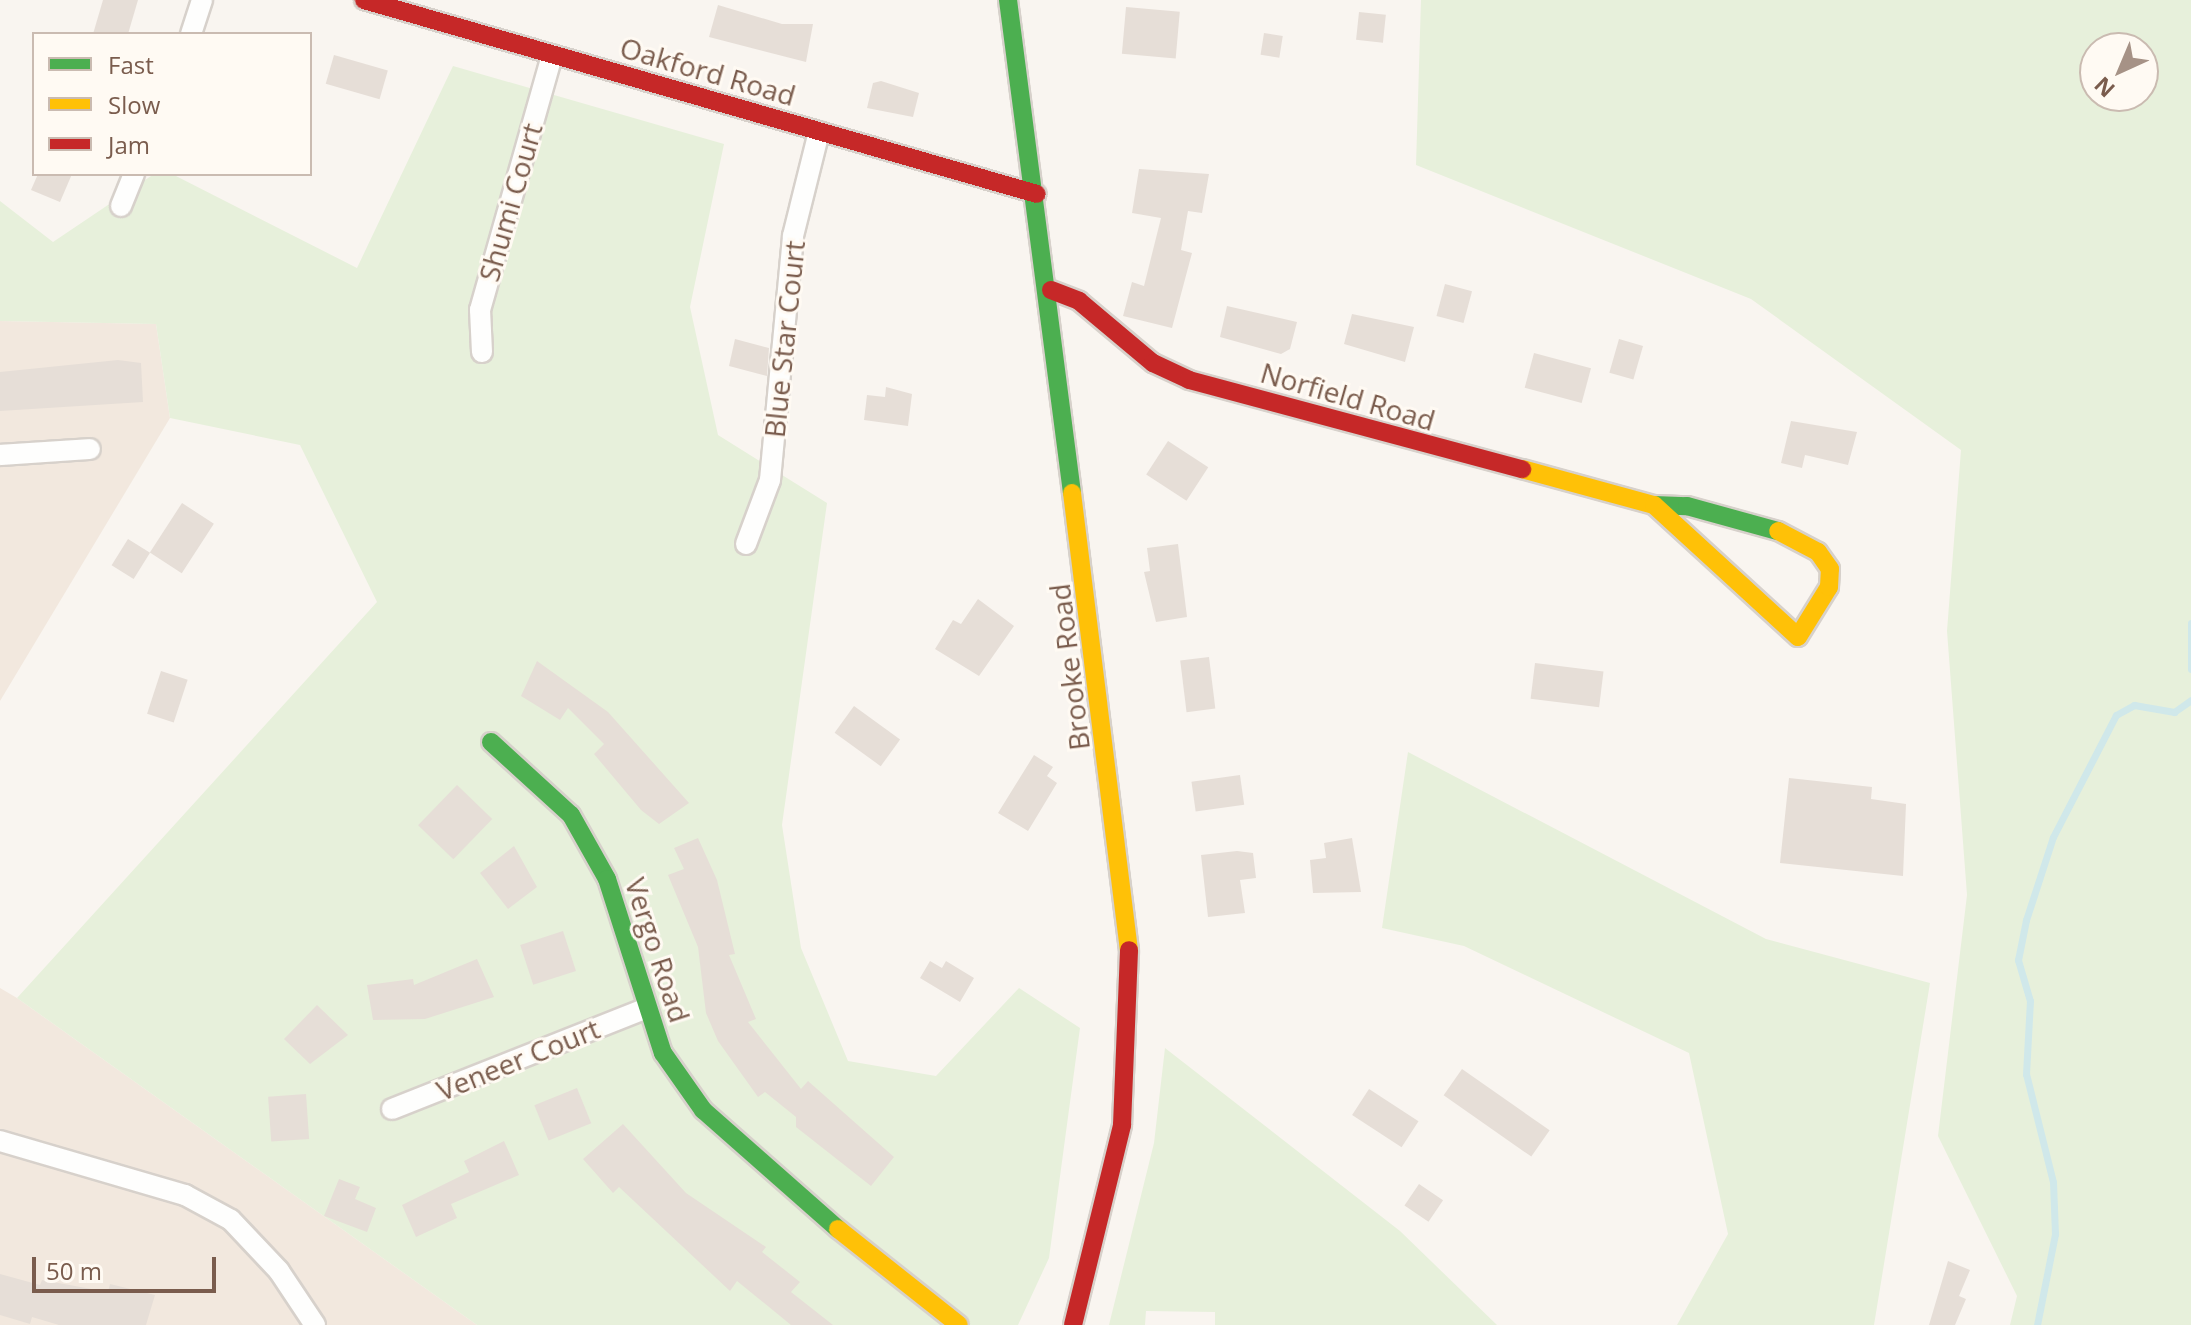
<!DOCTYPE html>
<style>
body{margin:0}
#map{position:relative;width:2191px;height:1325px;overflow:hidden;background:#f9f5f0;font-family:"Open Sans",sans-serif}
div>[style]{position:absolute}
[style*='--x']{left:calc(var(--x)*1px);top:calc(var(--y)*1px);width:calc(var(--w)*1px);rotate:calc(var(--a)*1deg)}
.residential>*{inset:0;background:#f2e8de}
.green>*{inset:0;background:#e7f0db}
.stream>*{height:7px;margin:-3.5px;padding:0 3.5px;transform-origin:3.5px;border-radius:3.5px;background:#d0e8ea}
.building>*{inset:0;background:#e6ded7;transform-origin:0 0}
.roads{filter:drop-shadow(2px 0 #d7d1cb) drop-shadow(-2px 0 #d7d1cb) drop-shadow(0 2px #d7d1cb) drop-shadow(0 -2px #d7d1cb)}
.street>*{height:20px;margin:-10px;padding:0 10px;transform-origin:10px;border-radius:10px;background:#fefefd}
.fast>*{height:18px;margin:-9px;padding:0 9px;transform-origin:9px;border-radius:9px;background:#4caf50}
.slow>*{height:18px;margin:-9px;padding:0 9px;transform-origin:9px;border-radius:9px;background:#ffc107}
.jam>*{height:18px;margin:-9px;padding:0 9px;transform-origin:9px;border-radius:9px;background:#c62828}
span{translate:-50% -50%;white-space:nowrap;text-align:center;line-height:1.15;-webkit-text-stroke:6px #fffaf3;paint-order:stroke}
.street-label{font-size:28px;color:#7a5c4d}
.legend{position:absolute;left:32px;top:32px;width:280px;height:144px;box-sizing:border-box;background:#fffaf3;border:2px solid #cabbb1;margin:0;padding:10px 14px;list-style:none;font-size:24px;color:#7a5c4d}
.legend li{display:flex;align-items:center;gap:16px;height:40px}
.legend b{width:40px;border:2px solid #cabbb1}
.north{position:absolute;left:2079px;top:32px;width:80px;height:80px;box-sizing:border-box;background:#fffaf3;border:2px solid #cabbb1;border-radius:50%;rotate:224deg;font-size:22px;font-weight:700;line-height:32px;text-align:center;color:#7a5c4d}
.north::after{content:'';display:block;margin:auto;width:28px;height:36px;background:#a69286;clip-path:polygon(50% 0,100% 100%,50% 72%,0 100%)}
.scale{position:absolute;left:32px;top:1257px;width:184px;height:36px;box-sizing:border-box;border:4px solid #7a5c4d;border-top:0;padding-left:10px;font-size:24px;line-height:28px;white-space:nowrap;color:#7a5c4d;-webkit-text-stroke:6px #fffaf3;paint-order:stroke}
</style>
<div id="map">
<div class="residential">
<div style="clip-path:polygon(0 321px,156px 324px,170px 418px,0 701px)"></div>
<div style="clip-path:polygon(0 988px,17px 998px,477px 1325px,0 1325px)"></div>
</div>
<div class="green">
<div style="clip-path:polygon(evenodd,1421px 0,2191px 0,2191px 1325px,2010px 1325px,2017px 1296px,1938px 1136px,1967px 895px,1947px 631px,1961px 450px,1751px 299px,1416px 165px,1421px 0,2143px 48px,2143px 96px,2095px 96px,2095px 48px,2143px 48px)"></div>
<div style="clip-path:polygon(453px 66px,724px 144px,690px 307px,718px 435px,827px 503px,782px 825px,801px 948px,848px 1061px,936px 1076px,1019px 988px,1080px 1028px,1049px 1258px,1018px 1325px,477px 1325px,17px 998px,377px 602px,300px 445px,170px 418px,156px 324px,0 321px,0 201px,53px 242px,154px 174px,172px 174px,357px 268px)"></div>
<div style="clip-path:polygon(1408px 752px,1766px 939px,1930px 983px,1874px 1325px,1677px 1325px,1728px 1234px,1689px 1053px,1464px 946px,1382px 928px)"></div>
<div style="clip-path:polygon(1165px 1048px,1400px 1231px,1497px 1325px,1215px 1325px,1215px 1312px,1146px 1311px,1145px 1325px,1109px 1325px,1154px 1143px)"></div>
</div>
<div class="stream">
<div style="--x:2191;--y:623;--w:46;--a:90"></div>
<div style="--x:2037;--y:1325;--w:93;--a:-78.8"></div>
<div style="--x:2055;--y:1234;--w:52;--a:-92.2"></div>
<div style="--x:2053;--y:1182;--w:111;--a:-104"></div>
<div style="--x:2026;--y:1074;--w:73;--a:-86.9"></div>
<div style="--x:2030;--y:1001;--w:43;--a:-106.3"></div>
<div style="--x:2018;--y:960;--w:41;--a:-78.7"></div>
<div style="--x:2026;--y:920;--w:87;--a:-72"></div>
<div style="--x:2053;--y:837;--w:137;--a:-62.7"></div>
<div style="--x:2116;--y:715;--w:21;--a:-29"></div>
<div style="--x:2134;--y:705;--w:41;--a:9.9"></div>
<div style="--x:2174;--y:712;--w:21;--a:-35"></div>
</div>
<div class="building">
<div style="clip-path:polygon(103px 0,138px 0,128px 34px,93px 34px)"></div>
<div style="clip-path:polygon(718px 5px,782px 24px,813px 24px,806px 62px,709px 37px)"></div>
<div style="left:1126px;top:7px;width:54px;height:47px;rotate:5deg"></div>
<div style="left:1359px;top:12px;width:27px;height:28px;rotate:6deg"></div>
<div style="left:1264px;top:33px;width:19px;height:22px;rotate:9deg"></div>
<div style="left:334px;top:55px;width:56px;height:30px;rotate:16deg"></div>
<div style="clip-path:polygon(881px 81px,919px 93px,913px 117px,867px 108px,873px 83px)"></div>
<div style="clip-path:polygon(1139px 169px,1209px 174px,1202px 213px,1188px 211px,1181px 250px,1192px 253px,1172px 328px,1123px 316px,1132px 282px,1144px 286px,1161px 218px,1132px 213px)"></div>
<div style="clip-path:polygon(38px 174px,72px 174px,60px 202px,31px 190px)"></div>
<div style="left:1445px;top:284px;width:28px;height:33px;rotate:15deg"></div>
<div style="clip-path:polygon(1227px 306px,1297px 322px,1290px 349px,1281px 354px,1220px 337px)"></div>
<div style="clip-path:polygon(1352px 314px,1414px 327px,1405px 362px,1344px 344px)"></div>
<div style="clip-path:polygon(735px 339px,769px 348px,767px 376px,729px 366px)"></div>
<div style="left:1619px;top:339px;width:25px;height:35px;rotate:16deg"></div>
<div style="left:1534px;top:353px;width:59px;height:36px;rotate:15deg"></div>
<div style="clip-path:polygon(118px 360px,141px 363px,143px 402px,0 411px,0 372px)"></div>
<div style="clip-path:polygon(886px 387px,912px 394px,908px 426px,864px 420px,867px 395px,885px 397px)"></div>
<div style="clip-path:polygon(1791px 421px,1857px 432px,1848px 465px,1805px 455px,1802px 468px,1781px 463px)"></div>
<div style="left:1168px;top:441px;width:48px;height:40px;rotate:33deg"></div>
<div style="left:182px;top:503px;width:38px;height:59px;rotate:33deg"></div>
<div style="left:128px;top:539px;width:26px;height:31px;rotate:32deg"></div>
<div style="clip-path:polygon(1178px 544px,1187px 617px,1156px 622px,1144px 572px,1150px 571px,1147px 548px)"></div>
<div style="clip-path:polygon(978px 599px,1014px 626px,979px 676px,935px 649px,953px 620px,961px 624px)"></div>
<div style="left:1209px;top:657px;width:52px;height:29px;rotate:83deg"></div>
<div style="clip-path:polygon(537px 661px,608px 712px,689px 803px,659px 824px,641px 810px,594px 754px,604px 744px,568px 708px,560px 720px,521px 696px)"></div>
<div style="left:1535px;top:663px;width:69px;height:36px;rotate:7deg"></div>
<div style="left:161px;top:671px;width:28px;height:45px;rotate:18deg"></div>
<div style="left:854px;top:706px;width:57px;height:33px;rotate:36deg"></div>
<div style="clip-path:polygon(1034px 755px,1053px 767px,1047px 776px,1057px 783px,1028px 831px,998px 813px)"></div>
<div style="left:1240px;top:775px;width:30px;height:49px;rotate:82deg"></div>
<div style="clip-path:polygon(1789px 778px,1872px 787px,1871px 799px,1906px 804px,1903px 876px,1780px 863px)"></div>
<div style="left:457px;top:785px;width:49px;height:56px;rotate:44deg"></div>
<div style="clip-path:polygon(698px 838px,717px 880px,735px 954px,729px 955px,756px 1019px,748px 1022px,801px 1089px,808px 1081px,894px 1157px,871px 1186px,796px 1127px,796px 1117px,765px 1092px,758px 1097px,718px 1041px,706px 1013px,698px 947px,668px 875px,684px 869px,674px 848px)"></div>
<div style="clip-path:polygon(1352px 838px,1361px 892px,1313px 893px,1310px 860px,1326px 858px,1324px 843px)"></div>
<div style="clip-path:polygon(514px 846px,537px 887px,508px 909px,480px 873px)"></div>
<div style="clip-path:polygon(1237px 851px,1253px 853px,1256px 878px,1240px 880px,1245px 913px,1208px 917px,1201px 855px)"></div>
<div style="left:563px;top:931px;width:42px;height:45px;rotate:72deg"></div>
<div style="clip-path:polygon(477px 959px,494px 997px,425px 1019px,373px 1020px,367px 985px,413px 979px,414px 985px)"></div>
<div style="clip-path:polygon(930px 961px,942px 968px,946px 961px,974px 978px,960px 1002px,920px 978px)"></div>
<div style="clip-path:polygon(317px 1005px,348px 1035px,310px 1064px,284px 1039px)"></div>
<div style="left:1462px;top:1069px;width:107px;height:32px;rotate:35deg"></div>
<div style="left:577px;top:1088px;width:38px;height:46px;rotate:68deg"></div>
<div style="left:1369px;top:1089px;width:59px;height:31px;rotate:33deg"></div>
<div style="left:306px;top:1094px;width:45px;height:38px;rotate:86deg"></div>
<div style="clip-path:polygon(623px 1124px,686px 1193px,766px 1247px,762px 1252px,800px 1282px,791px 1292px,833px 1325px,791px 1325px,737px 1281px,730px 1291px,619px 1187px,613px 1193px,583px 1159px)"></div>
<div style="clip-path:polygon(504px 1141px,519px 1175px,451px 1204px,457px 1218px,416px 1237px,402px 1205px,469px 1172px,464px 1161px)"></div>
<div style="clip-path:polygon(339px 1179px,360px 1187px,355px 1199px,376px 1208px,367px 1232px,324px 1216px)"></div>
<div style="left:1419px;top:1184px;width:29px;height:26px;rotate:34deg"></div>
<div style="clip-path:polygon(1948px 1261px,1970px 1270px,1959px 1296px,1966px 1299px,1955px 1325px,1929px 1325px)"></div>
<div style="clip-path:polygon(0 1274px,40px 1285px,42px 1280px,108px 1292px,110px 1284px,155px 1295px,146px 1325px,59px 1325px,32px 1317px,30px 1324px,0 1315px)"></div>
</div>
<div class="roads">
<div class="street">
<div style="--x:191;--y:34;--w:36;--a:-72"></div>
<div style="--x:121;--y:206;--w:35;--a:-68"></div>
<div style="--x:482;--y:352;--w:42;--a:-92.7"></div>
<div style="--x:480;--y:310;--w:265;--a:-74.2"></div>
<div style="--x:0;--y:455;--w:90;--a:-3.8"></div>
<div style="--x:746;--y:544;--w:68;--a:-69.4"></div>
<div style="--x:770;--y:480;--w:245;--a:-84.6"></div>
<div style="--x:793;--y:236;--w:107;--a:-76"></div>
<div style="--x:392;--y:1109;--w:271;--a:-21.6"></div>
<div style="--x:0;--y:1141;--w:193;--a:16.3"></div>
<div style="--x:185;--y:1195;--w:52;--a:28.5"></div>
<div style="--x:231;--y:1220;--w:70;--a:46.7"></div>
<div style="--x:279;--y:1271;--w:65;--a:56.3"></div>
</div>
<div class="fast">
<div style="--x:1008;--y:0;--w:497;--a:82.6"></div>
<div style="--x:1654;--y:505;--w:33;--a:2"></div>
<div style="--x:1687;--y:506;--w:94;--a:15.4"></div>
<div style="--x:491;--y:742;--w:108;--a:42.4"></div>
<div style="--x:571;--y:815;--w:73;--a:60.6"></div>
<div style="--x:607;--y:879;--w:183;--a:72.2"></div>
<div style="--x:663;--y:1053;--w:70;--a:54.9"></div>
<div style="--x:703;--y:1110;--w:180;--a:41.4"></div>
</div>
<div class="slow">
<div style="--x:1522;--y:469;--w:137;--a:15.3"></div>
<div style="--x:1654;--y:505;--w:195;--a:42.5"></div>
<div style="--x:1798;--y:637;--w:59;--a:-58.2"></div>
<div style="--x:1829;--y:587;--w:18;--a:-87"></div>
<div style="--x:1830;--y:569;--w:21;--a:-125"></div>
<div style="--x:1818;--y:552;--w:45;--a:-152.3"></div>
<div style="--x:1072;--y:493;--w:461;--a:82.9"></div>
<div style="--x:838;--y:1229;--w:154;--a:38.4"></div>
</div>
<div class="jam">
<div style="--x:364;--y:0;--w:700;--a:16.08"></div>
<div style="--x:1051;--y:290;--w:30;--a:21"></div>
<div style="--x:1079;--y:301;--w:97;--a:40"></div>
<div style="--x:1153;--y:363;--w:40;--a:25"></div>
<div style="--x:1189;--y:380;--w:345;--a:15"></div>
<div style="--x:1073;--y:1325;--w:206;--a:-76.2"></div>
<div style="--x:1122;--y:1125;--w:175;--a:-87.7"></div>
</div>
</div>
<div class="street-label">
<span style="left:708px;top:71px;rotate:16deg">Oakford Road</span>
<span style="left:510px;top:202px;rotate:-74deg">Shumi Court</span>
<span style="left:784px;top:339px;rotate:-84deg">Blue Star Court</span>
<span style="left:1348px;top:396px;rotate:16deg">Norfield Road</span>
<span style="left:1069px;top:667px;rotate:-97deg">Brooke Road</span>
<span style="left:658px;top:950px;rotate:72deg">Vergo Road</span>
<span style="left:518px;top:1059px;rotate:-22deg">Veneer Court</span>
</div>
<ul class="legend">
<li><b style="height:10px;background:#4caf50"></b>Fast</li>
<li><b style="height:10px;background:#ffc107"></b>Slow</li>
<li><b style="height:10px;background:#c62828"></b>Jam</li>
</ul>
<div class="north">N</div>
<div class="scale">50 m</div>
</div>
